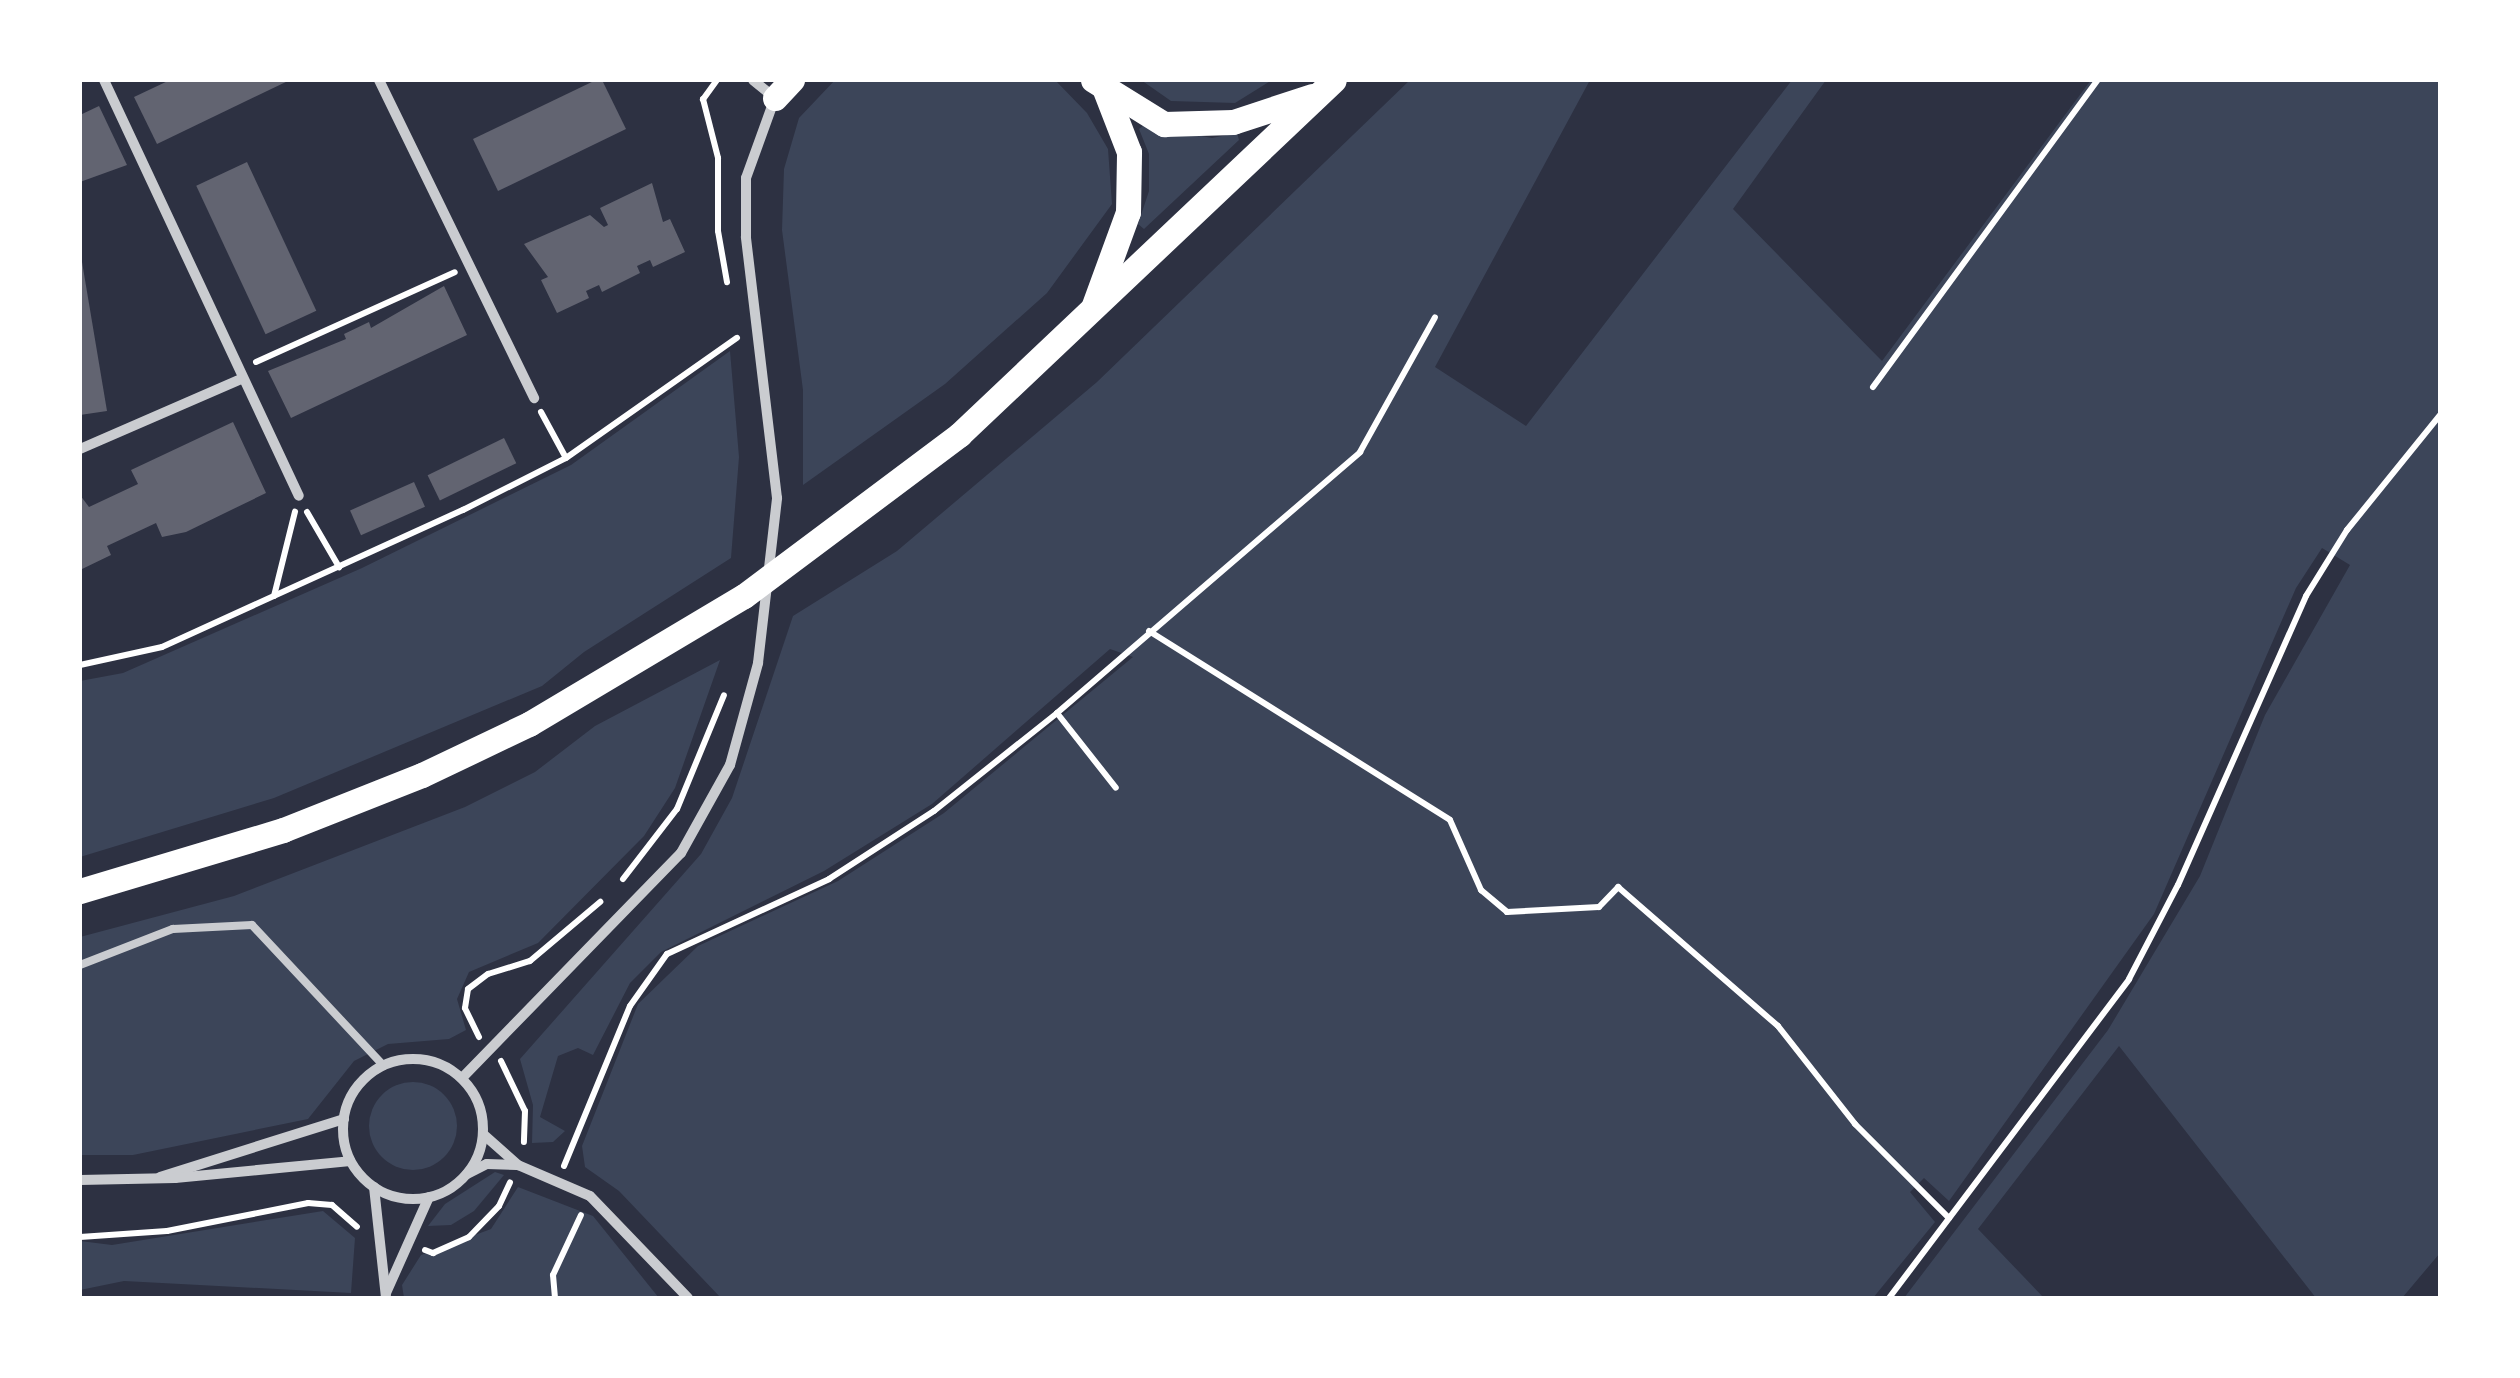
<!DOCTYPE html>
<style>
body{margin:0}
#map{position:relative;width:2520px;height:1378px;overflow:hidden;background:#2d3142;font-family:"Nunito Sans",sans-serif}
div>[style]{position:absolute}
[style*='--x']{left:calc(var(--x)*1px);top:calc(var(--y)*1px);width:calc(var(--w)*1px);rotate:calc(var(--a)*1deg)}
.green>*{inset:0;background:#3c4559}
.round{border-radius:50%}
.building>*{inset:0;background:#626471;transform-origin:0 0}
.path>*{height:6px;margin:-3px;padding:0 3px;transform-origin:3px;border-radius:3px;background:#fff}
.service>*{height:8px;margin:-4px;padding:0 4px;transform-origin:4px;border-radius:4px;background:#caccd0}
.minor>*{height:10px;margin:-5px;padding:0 5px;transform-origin:5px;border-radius:5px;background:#caccd0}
.minor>.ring{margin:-5px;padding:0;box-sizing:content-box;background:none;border:10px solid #caccd0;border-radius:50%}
.primary>*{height:25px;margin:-12.5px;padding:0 12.5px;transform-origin:12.5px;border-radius:12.5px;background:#fff}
span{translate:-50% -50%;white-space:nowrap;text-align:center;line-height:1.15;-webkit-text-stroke:8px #fff;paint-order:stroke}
.frame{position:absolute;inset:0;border:82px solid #fff;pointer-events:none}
</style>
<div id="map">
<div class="green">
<div style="clip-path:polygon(835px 80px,1055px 80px,1087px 113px,1108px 149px,1112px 204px,1047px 293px,945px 384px,803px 485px,803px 390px,782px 230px,784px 169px,799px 118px)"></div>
<div style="clip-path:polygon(1141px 80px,1272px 80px,1235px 103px,1171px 101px)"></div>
<div style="clip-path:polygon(1410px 80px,1590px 80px,1435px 367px,1526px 426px,1792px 80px,1826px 80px,1733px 209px,1882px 361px,2091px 80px,2440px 80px,2440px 1253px,2402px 1298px,2316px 1298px,2119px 1046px,1978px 1229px,2044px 1298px,1904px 1298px,2108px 1030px,2200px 876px,2265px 715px,2350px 565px,2322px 548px,2296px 588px,2154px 914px,1949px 1201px,1924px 1178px,1910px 1192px,1935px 1222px,1873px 1298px,721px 1298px,619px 1191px,585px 1167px,582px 1146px,638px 1004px,698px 946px,838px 881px,944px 813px,1133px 657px,1110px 649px,932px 804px,824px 871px,661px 952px,630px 983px,593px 1055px,578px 1048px,558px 1056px,540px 1117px,565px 1131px,553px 1142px,532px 1143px,533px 1105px,520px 1059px,701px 854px,732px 798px,793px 616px,897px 551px,1097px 382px)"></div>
<div style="clip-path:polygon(1144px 125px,1212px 138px,1237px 133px,1239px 140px,1144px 229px,1138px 224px,1149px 191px,1149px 154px,1139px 129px)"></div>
<div style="clip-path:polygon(730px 351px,739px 457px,731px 558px,584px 652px,542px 686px,274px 798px,80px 857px,80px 681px,123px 673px,362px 568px,571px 465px)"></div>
<div style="clip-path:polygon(720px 660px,675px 788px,644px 836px,538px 943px,469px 972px,457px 999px,466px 1030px,449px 1039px,388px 1044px,354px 1061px,308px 1119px,133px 1155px,80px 1155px,80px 937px,234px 896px,465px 807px,535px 772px,595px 726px)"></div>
<div class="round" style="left:369px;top:1082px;width:88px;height:88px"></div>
<div style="clip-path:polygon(495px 1172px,504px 1175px,474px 1211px,451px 1225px,428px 1226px,445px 1204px)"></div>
<div style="clip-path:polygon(518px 1187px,593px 1216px,659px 1298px,404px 1298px,402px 1285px,421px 1255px,491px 1229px)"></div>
<div style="clip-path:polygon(323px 1211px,355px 1238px,351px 1293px,124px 1281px,80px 1290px,80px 1241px,112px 1245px)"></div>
</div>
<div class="building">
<div style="clip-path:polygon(170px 80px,290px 80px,157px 144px,134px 97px)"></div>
<div style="clip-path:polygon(596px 80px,602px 80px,626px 129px,498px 191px,473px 139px)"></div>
<div style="clip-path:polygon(99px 106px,127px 165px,80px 182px,80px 115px)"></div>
<div style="left:247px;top:162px;width:164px;height:56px;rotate:65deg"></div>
<div style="clip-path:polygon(652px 183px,663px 222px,670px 219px,685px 252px,653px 267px,650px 260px,637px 266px,640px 273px,602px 292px,599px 285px,586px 291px,589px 298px,557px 313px,541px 280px,548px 277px,524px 244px,590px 215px,604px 227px,608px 225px,600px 208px)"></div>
<div style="clip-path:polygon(80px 250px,107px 411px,80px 415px)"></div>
<div style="clip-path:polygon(444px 286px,467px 335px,291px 418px,268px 371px,346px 339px,344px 334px,369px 322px,371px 328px)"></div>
<div style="clip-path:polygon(233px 422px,266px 493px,186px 532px,162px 537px,156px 523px,107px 546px,111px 555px,80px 570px,80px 495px,89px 507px,138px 484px,131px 470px)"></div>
<div style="left:504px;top:438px;width:28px;height:85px;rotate:64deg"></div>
<div style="left:414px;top:482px;width:27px;height:70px;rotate:66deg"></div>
</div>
<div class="path">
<div style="--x:717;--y:80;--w:24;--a:126"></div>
<div style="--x:703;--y:99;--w:61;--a:75.7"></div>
<div style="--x:718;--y:158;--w:73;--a:90"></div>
<div style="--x:718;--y:231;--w:52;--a:80"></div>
<div style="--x:256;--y:362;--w:218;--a:-24.3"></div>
<div style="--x:1873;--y:387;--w:381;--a:-53.8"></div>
<div style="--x:541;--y:412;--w:52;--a:61.5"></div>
<div style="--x:307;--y:512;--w:64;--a:59.8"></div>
<div style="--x:274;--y:596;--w:87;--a:-76"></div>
<div style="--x:1149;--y:631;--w:355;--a:32.1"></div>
<div style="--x:1450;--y:820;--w:77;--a:66.1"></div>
<div style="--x:1481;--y:890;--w:34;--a:40"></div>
<div style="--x:1507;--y:912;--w:92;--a:-3.1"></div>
<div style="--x:1599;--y:907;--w:28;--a:-46"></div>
<div style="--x:1618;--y:887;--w:212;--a:41"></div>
<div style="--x:1778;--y:1026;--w:125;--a:51.8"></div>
<div style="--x:1855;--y:1124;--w:133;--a:45"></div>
<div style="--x:80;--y:665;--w:84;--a:-12.4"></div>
<div style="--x:162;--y:647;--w:331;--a:-24.5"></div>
<div style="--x:463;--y:510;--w:115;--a:-26.8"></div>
<div style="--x:566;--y:458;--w:209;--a:-35.1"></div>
<div style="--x:1057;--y:713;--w:95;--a:51.8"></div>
<div style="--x:623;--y:879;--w:88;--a:-52.4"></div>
<div style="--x:677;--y:809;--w:123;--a:-67.6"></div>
<div style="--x:479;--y:1037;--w:32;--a:-116"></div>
<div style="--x:465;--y:1008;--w:19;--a:-81"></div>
<div style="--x:468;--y:989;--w:25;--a:-37"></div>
<div style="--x:488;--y:974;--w:44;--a:-17.2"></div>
<div style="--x:530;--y:961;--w:92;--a:-40.1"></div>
<div style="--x:501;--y:1061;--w:55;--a:64.4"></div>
<div style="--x:525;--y:1111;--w:31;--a:92"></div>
<div style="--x:564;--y:1166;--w:173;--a:-67.6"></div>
<div style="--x:630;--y:1006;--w:64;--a:-54.6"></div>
<div style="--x:667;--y:954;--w:179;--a:-24.8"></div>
<div style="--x:829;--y:879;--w:125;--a:-32.9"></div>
<div style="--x:934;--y:811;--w:157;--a:-38.5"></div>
<div style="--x:1057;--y:713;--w:400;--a:-40.7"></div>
<div style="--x:1360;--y:452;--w:154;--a:-60.9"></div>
<div style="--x:80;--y:1237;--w:87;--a:-3.9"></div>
<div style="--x:167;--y:1231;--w:144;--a:-11.2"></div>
<div style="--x:308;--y:1203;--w:24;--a:5"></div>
<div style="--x:332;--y:1205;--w:33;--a:41"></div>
<div style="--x:425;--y:1250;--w:9;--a:21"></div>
<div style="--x:433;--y:1253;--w:39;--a:-24"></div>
<div style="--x:469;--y:1237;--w:43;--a:-45.9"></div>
<div style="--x:499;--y:1206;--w:26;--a:-65"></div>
<div style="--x:555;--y:1298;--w:23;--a:-95"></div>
<div style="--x:553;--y:1275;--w:66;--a:-65"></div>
<div style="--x:1889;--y:1298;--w:399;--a:-53"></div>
<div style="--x:2129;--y:979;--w:106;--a:-62.5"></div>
<div style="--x:2178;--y:885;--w:316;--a:-66.1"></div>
<div style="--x:2306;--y:596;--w:78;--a:-58.2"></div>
<div style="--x:2347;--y:530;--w:148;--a:-51"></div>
</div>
<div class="service">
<div style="--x:80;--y:965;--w:100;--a:-21.2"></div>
<div style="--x:173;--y:929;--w:79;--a:-2.9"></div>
<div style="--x:252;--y:925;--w:193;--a:46.9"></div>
</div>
<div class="minor">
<div style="--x:104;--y:80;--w:459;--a:64.9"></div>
<div style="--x:379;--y:80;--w:354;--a:64"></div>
<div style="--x:80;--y:449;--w:176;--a:-23.5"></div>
<div class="ring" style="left:343px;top:1059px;width:130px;height:130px"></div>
<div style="--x:462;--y:1078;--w:314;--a:-45.8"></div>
<div style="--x:681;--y:853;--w:101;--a:-60.9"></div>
<div style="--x:730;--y:765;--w:106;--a:-74.6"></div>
<div style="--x:758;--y:663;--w:166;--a:-83.4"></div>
<div style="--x:777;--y:498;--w:263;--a:-96.8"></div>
<div style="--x:746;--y:237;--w:59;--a:-90"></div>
<div style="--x:746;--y:178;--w:85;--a:-70.1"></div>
<div style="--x:775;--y:98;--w:28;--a:-141"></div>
<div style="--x:483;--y:1134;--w:47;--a:41.5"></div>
<div style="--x:518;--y:1165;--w:78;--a:23.3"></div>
<div style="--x:590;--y:1196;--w:141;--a:46.1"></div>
<div style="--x:467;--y:1174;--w:22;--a:-27"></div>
<div style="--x:487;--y:1164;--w:30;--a:2"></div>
<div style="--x:160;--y:1177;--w:193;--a:-17.5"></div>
<div style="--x:80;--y:1180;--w:95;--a:-1.2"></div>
<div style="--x:175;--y:1178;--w:176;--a:-5.5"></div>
<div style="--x:374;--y:1187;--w:112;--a:83.8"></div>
<div style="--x:386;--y:1293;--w:105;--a:-65.9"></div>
</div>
<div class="primary">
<div style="--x:1093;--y:80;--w:84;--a:31.8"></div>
<div style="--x:1164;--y:124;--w:69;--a:-1.7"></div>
<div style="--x:1233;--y:122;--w:83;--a:-18.2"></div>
<div style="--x:775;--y:98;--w:25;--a:-47"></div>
<div style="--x:1094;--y:305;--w:99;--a:-69.9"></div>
<div style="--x:1128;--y:212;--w:60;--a:-89"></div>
<div style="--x:1129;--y:152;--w:66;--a:-111.2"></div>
<div style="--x:80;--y:891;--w:212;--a:-16.7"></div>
<div style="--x:283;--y:830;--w:149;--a:-21.6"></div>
<div style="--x:422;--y:775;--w:119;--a:-25.5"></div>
<div style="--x:529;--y:724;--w:250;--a:-30.8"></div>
<div style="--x:744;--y:596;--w:269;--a:-36.8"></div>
<div style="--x:959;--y:435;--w:516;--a:-43.43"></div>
</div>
<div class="frame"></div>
</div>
